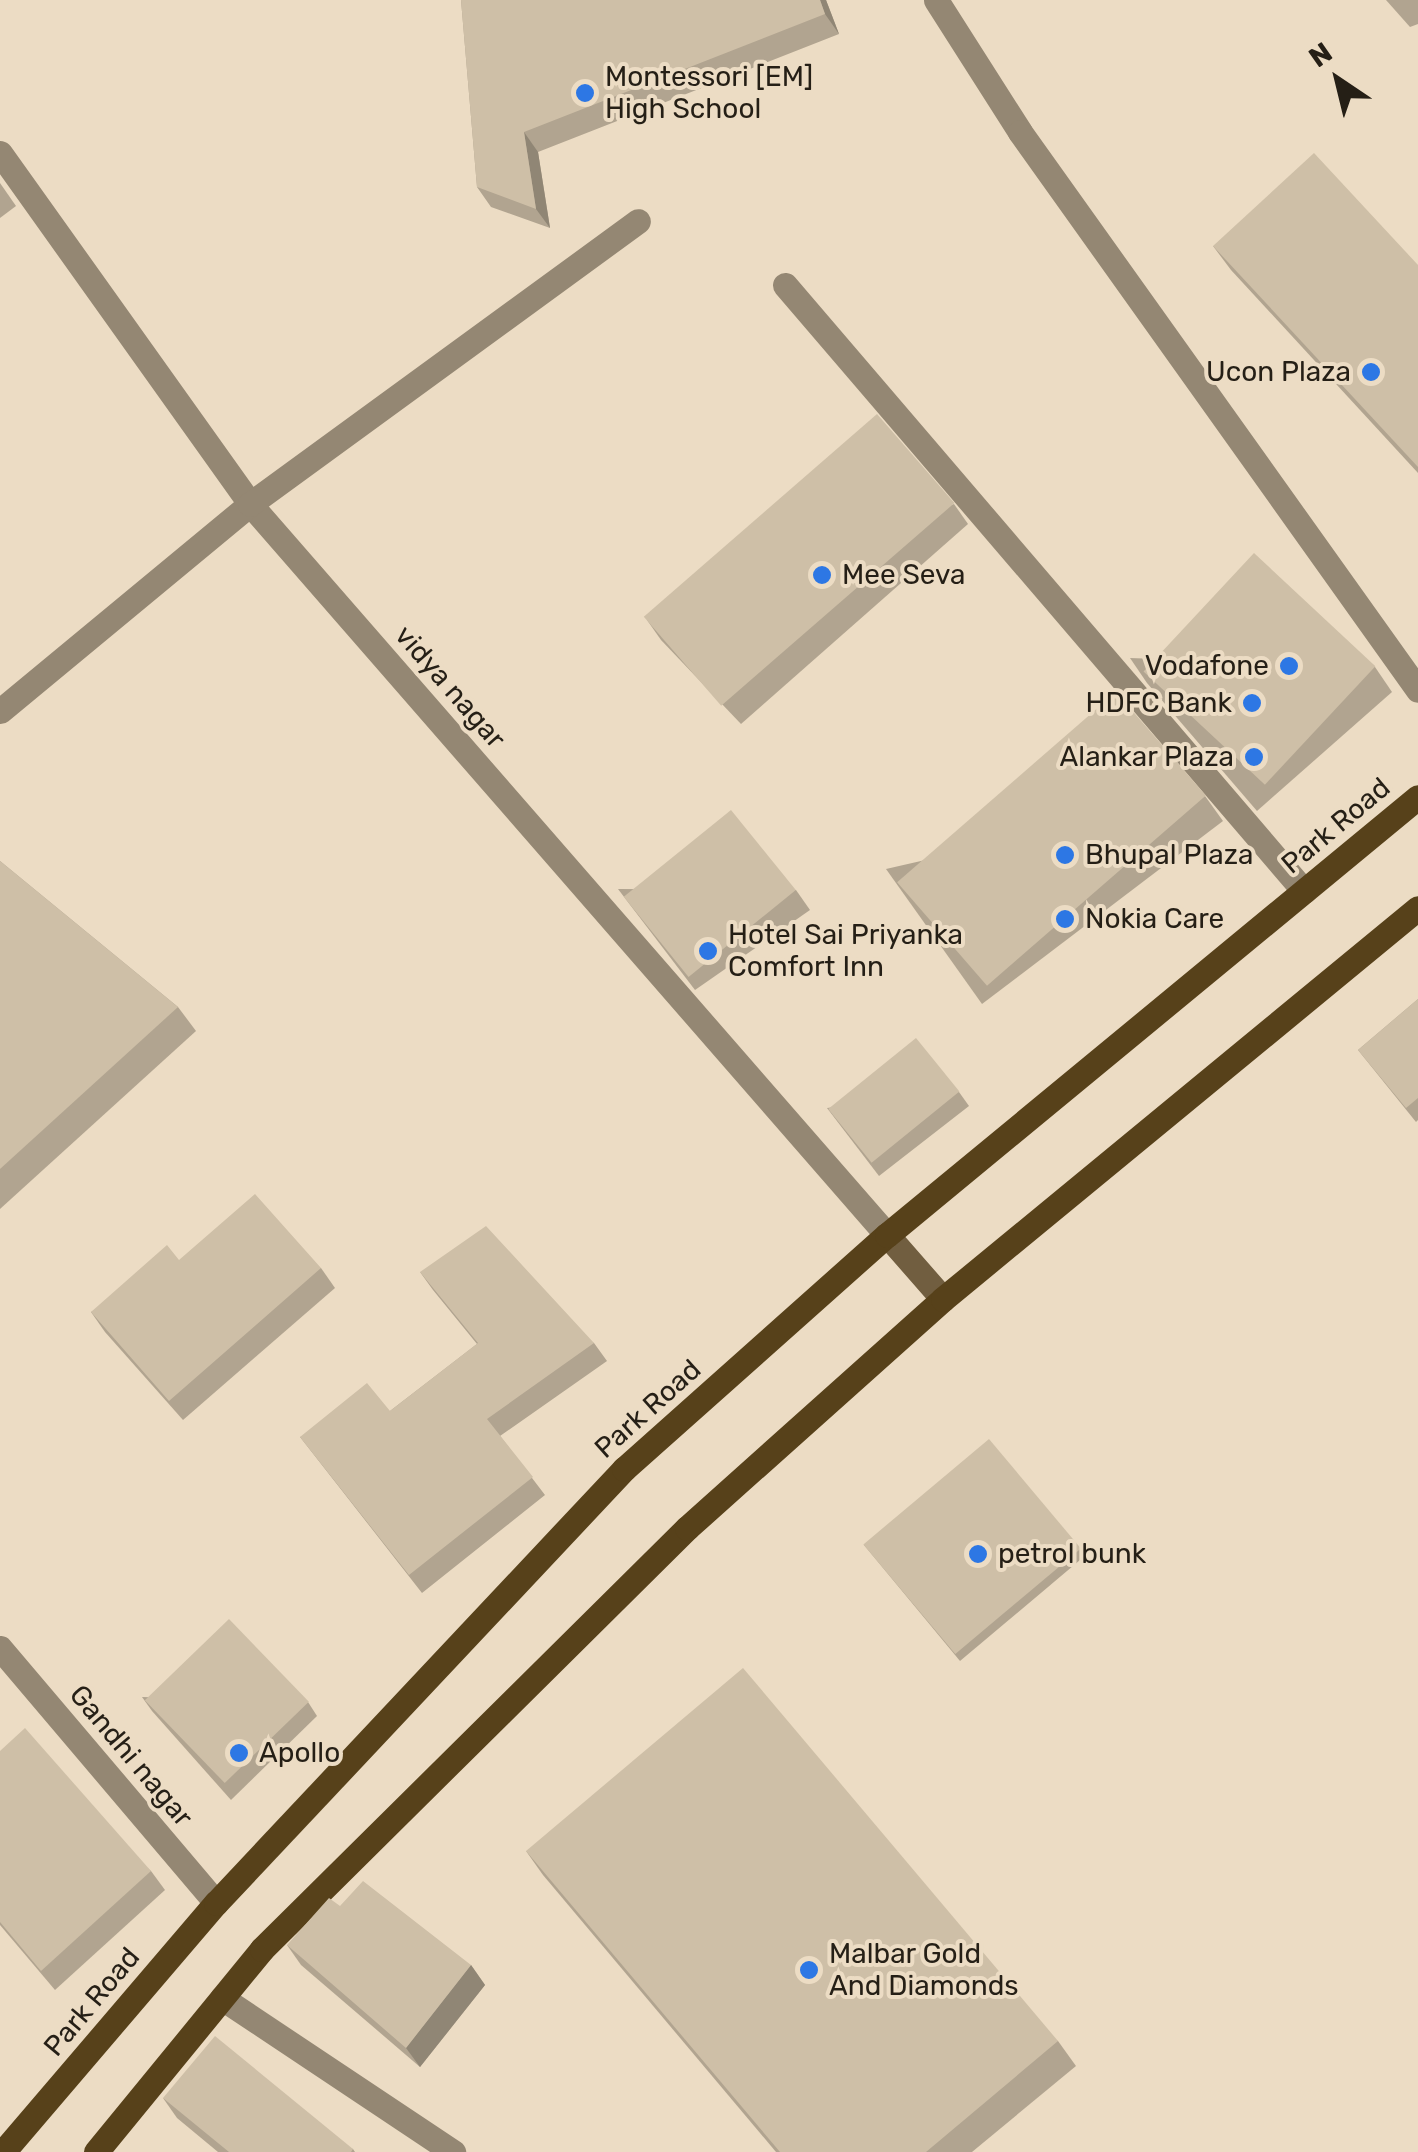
<!DOCTYPE html>
<style>
body{margin:0}
#map{position:relative;width:1418px;height:2152px;overflow:hidden;background:#ecdcc4;font-family:Rubik,sans-serif}
div>[style]{position:absolute}
[style*='--x']{left:calc(var(--x)*1px);top:calc(var(--y)*1px);width:calc(var(--w)*1px);rotate:calc(var(--a)*1deg)}
.street>*{height:25px;margin:-12.5px;padding:0 12.5px;transform-origin:12.5px;border-radius:12.5px;background:#948773}
.secondary>*{height:25px;margin:-12.5px;padding:0 12.5px;transform-origin:12.5px;border-radius:12.5px;background:#715e40}
.primary>*{height:25px;margin:-12.5px;padding:0 12.5px;transform-origin:12.5px;border-radius:12.5px;background:#57411a}
.wall>*{inset:0;background:#b1a490}
.shaded-wall>*{inset:0;background:#908675}
.building>*{inset:0;background:#cebfa7;transform-origin:0 0}
.dots>*{width:28px;height:28px;translate:-50% -50%;box-sizing:border-box;border:5px solid #ecdcc4;border-radius:50%}
span{translate:-50% -50%;white-space:nowrap;text-align:center;line-height:1.15;-webkit-text-stroke:8px #ecdcc4;paint-order:stroke}
.poi-label{font-size:28px;color:#251f16}
.left{translate:0 -50%;text-align:left}
.right{translate:-100% -50%;text-align:right}
.street-label{font-size:28px;color:#251f16}
.north{position:absolute;left:1288px;top:30px;width:100px;height:100px;-webkit-text-stroke:8px #ecdcc4;paint-order:stroke;rotate:325deg;font-size:28px;font-weight:700;line-height:40px;text-align:center;color:#251f16}
.north::after{content:'';display:block;margin:auto;width:35px;height:45px;background:#251f16;clip-path:polygon(50% 0,100% 100%,50% 72%,0 100%)}
</style>
<div id="map">
<div class="street">
<div style="--x:936;--y:0;--w:156;--a:57.5"></div>
<div style="--x:1020;--y:132;--w:685;--a:54.5"></div>
<div style="--x:0;--y:153;--w:431;--a:54.5"></div>
<div style="--x:250;--y:504;--w:970;--a:48.93"></div>
<div style="--x:785;--y:285;--w:798;--a:49.42"></div>
<div style="--x:0;--y:711;--w:325;--a:-39.6"></div>
<div style="--x:250;--y:504;--w:480;--a:-36.1"></div>
<div style="--x:0;--y:1648;--w:334;--a:49.7"></div>
<div style="--x:222;--y:1998;--w:278;--a:33.7"></div>
</div>
<div class="secondary">
<div style="--x:887;--y:1235;--w:85;--a:48.8"></div>
</div>
<div class="primary">
<div style="--x:3;--y:2152;--w:328;--a:-49.5"></div>
<div style="--x:216;--y:1903;--w:596;--a:-46.77"></div>
<div style="--x:624;--y:1469;--w:352;--a:-41.7"></div>
<div style="--x:887;--y:1235;--w:688;--a:-39.52"></div>
<div style="--x:96;--y:2152;--w:262;--a:-50.7"></div>
<div style="--x:262;--y:1949;--w:598;--a:-44.73"></div>
<div style="--x:687;--y:1528;--w:343;--a:-41.8"></div>
<div style="--x:943;--y:1299;--w:615;--a:-39.46"></div>
</div>
<div class="wall">
<div style="clip-path:polygon(461px 0,826px 0,839px 34px,538px 152px,550px 228px,491px 207px,477px 187px)"></div>
<div style="clip-path:polygon(1386px 0,1418px 0,1418px 24px,1410px 27px)"></div>
<div style="clip-path:polygon(0 183px,16px 206px,0 218px)"></div>
<div style="clip-path:polygon(1213px 246px,1418px 265px,1418px 473px,1231px 270px)"></div>
<div style="clip-path:polygon(954px 504px,968px 524px,741px 724px,661px 640px,647px 620px)"></div>
<div style="clip-path:polygon(1130px 658px,1375px 667px,1392px 692px,1257px 811px,1147px 683px)"></div>
<div style="clip-path:polygon(1205px 796px,1223px 821px,982px 1004px,886px 869px)"></div>
<div style="clip-path:polygon(0 861px,178px 1007px,196px 1031px,0 1209px)"></div>
<div style="clip-path:polygon(618px 889px,796px 890px,810px 910px,695px 990px)"></div>
<div style="clip-path:polygon(1418px 999px,1418px 1120px,1416px 1122px,1358px 1050px)"></div>
<div style="clip-path:polygon(959px 1092px,969px 1106px,879px 1176px,827px 1108px)"></div>
<div style="clip-path:polygon(179px 1260px,321px 1268px,335px 1288px,183px 1420px,105px 1332px,91px 1312px)"></div>
<div style="clip-path:polygon(420px 1272px,594px 1343px,607px 1361px,500px 1436px,545px 1495px,422px 1593px,300px 1437px,390px 1411px,477px 1344px,433px 1290px)"></div>
<div style="clip-path:polygon(864px 1545px,1081px 1548px,1086px 1555px,960px 1661px)"></div>
<div style="clip-path:polygon(142px 1697px,308px 1702px,317px 1716px,231px 1800px,152px 1711px)"></div>
<div style="clip-path:polygon(0 1751px,151px 1871px,165px 1890px,55px 1990px,0 1925px)"></div>
<div style="clip-path:polygon(526px 1851px,1058px 2041px,1076px 2066px,972px 2152px,776px 2152px,543px 1875px)"></div>
<div style="clip-path:polygon(287px 1945px,471px 1965px,485px 1985px,420px 2067px,301px 1965px)"></div>
<div style="clip-path:polygon(163px 2098px,353px 2149px,355px 2152px,218px 2152px,177px 2118px)"></div>
</div>
<div class="shaded-wall">
<div style="clip-path:polygon(820px 0,826px 0,839px 34px,825px 14px)"></div>
<div style="clip-path:polygon(524px 132px,538px 152px,550px 228px,536px 209px)"></div>
<div style="clip-path:polygon(471px 1965px,485px 1985px,420px 2067px,406px 2048px)"></div>
</div>
<div class="building">
<div style="clip-path:polygon(461px 0,820px 0,825px 14px,524px 132px,536px 209px,477px 187px)"></div>
<div style="clip-path:polygon(1314px 153px,1418px 265px,1418px 467px,1213px 246px)"></div>
<div style="left:877px;top:414px;width:118px;height:309px;rotate:49deg"></div>
<div style="left:1254px;top:553px;width:166px;height:162px;rotate:43deg"></div>
<div style="left:1116px;top:692px;width:137px;height:290px;rotate:49deg"></div>
<div style="left:731px;top:810px;width:103px;height:138px;rotate:51deg"></div>
<div style="clip-path:polygon(0 861px,178px 1007px,0 1169px)"></div>
<div style="clip-path:polygon(1418px 999px,1418px 1098px,1406px 1108px,1358px 1050px)"></div>
<div style="left:916px;top:1038px;width:69px;height:113px;rotate:51deg"></div>
<div style="clip-path:polygon(255px 1194px,321px 1268px,169px 1401px,91px 1312px,167px 1245px,179px 1260px)"></div>
<div style="clip-path:polygon(486px 1226px,594px 1343px,487px 1419px,533px 1477px,409px 1575px,300px 1437px,367px 1383px,390px 1411px,478px 1343px,420px 1272px)"></div>
<div style="left:989px;top:1439px;width:143px;height:164px;rotate:50deg"></div>
<div style="left:229px;top:1619px;width:115px;height:117px;rotate:46deg"></div>
<div style="clip-path:polygon(743px 1668px,1058px 2041px,926px 2152px,780px 2152px,526px 1851px)"></div>
<div style="clip-path:polygon(25px 1728px,151px 1871px,41px 1971px,0 1922px,0 1751px)"></div>
<div style="clip-path:polygon(363px 1881px,471px 1965px,406px 2048px,287px 1945px,329px 1898px,340px 1906px)"></div>
<div style="clip-path:polygon(215px 2036px,353px 2149px,351px 2152px,229px 2152px,163px 2098px)"></div>
</div>
<div class="dots">
<div style="left:585px;top:93px;background:#2d77e4"></div>
<div style="left:1371px;top:372px;background:#2d77e4"></div>
<div style="left:822px;top:575px;background:#2d77e4"></div>
<div style="left:1289px;top:666px;background:#2d77e4"></div>
<div style="left:1252px;top:703px;background:#2d77e4"></div>
<div style="left:1254px;top:757px;background:#2d77e4"></div>
<div style="left:1065px;top:855px;background:#2d77e4"></div>
<div style="left:1065px;top:919px;background:#2d77e4"></div>
<div style="left:708px;top:951px;background:#2d77e4"></div>
<div style="left:978px;top:1554px;background:#2d77e4"></div>
<div style="left:239px;top:1753px;background:#2d77e4"></div>
<div style="left:809px;top:1970px;background:#2d77e4"></div>
</div>
<div class="poi-label">
<span class="left" style="left:605px;top:93px">Montessori [EM]<br>High School</span>
<span class="right" style="left:1351px;top:372px">Ucon Plaza</span>
<span class="left" style="left:842px;top:575px">Mee Seva</span>
<span class="right" style="left:1269px;top:666px">Vodafone</span>
<span class="right" style="left:1232px;top:703px">HDFC Bank</span>
<span class="right" style="left:1234px;top:757px">Alankar Plaza</span>
<span class="left" style="left:1085px;top:855px">Bhupal Plaza</span>
<span class="left" style="left:1085px;top:919px">Nokia Care</span>
<span class="left" style="left:728px;top:951px">Hotel Sai Priyanka<br>Comfort Inn</span>
<span class="left" style="left:998px;top:1554px">petrol bunk</span>
<span class="left" style="left:259px;top:1753px">Apollo</span>
<span class="left" style="left:829px;top:1970px">Malbar Gold<br>And Diamonds</span>
</div>
<div class="street-label">
<span style="left:450px;top:687px;rotate:49deg">vidya nagar</span>
<span style="left:1336px;top:826px;rotate:-40deg">Park Road</span>
<span style="left:648px;top:1409px;rotate:-42deg">Park Road</span>
<span style="left:131px;top:1756px;rotate:50deg">Gandhi nagar</span>
<span style="left:92px;top:2002px;rotate:-50deg">Park Road</span>
</div>
<div class="north">N</div>
</div>
